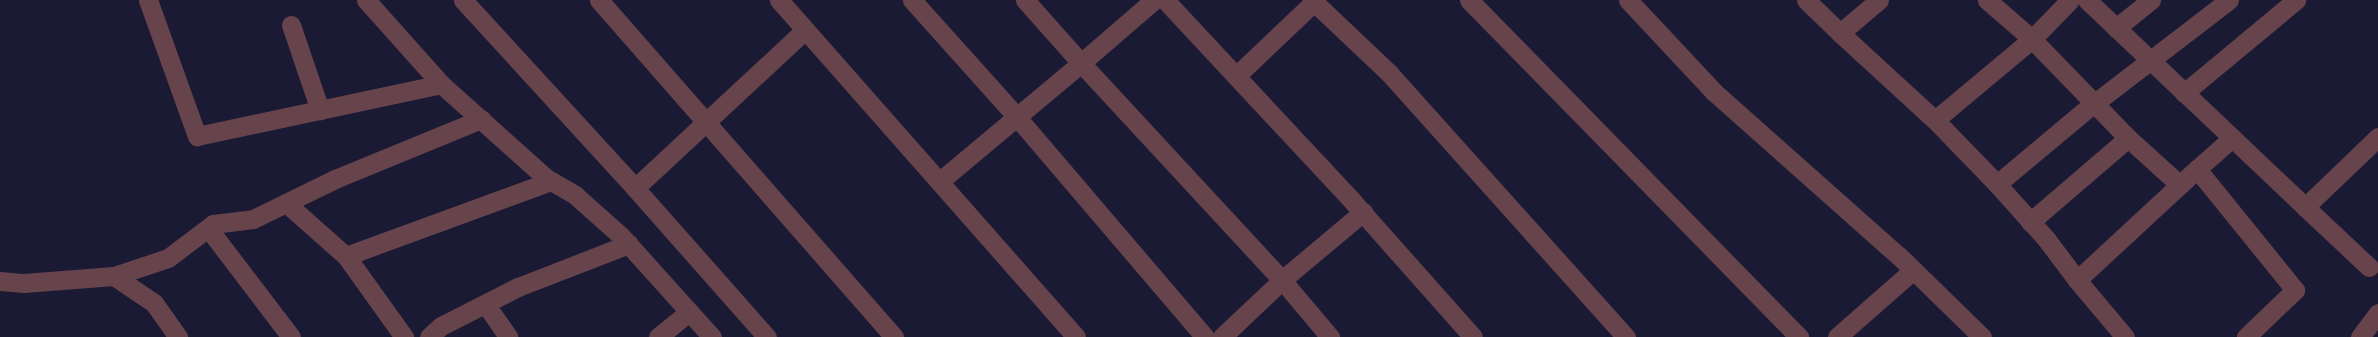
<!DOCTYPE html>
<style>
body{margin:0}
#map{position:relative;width:2378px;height:337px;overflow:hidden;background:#1b1a34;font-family:"Space Grotesk",sans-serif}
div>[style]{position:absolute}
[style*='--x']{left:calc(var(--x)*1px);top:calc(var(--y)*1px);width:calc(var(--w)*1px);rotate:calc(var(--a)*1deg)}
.minor>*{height:19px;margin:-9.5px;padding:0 9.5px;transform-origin:9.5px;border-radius:9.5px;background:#67434c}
span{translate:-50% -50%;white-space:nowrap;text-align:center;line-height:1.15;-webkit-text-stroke:3px #1b1a34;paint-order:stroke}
</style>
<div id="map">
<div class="minor">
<div style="--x:148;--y:0;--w:145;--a:70.2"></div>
<div style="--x:197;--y:136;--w:249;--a:-12"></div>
<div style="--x:366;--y:0;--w:113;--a:48.2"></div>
<div style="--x:441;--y:84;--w:141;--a:41.8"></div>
<div style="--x:546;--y:178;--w:34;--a:30"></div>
<div style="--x:575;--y:195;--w:62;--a:41.7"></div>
<div style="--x:621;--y:236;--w:136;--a:48"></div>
<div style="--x:463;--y:0;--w:255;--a:47.5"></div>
<div style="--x:635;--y:188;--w:232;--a:-42.9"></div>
<div style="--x:599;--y:0;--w:448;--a:48.8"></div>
<div style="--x:779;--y:0;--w:449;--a:48.6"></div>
<div style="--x:912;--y:0;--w:156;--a:48.1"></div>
<div style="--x:1016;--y:116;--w:291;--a:49.5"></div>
<div style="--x:1025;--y:0;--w:84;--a:48.4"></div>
<div style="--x:1081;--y:63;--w:96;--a:-40.8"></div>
<div style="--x:1165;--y:0;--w:277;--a:47"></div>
<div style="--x:1354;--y:203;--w:179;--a:48.4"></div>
<div style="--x:1312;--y:0;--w:106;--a:43.5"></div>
<div style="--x:1389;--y:73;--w:355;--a:48.1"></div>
<div style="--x:1469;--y:0;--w:472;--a:45.6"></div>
<div style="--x:1628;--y:0;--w:126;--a:46.9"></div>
<div style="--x:1714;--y:92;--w:247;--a:41.6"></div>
<div style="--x:1899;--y:256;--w:116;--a:44.3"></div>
<div style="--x:1806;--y:0;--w:47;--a:44.1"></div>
<div style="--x:1840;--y:33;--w:51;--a:-40.2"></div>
<div style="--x:1987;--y:0;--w:60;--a:40.9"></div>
<div style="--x:2032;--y:39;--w:54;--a:-45.7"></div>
<div style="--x:2087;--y:0;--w:301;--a:43.5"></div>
<div style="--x:291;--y:25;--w:90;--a:71.2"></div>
<div style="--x:2116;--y:28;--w:45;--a:-38.7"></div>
<div style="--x:1840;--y:33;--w:129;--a:42.5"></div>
<div style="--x:1935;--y:120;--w:89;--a:45.9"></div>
<div style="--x:1997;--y:184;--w:75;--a:48.2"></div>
<div style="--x:2047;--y:240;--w:50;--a:53.1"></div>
<div style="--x:1236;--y:76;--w:108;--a:-43.5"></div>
<div style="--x:2184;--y:93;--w:146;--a:-39.7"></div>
<div style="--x:1935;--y:120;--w:126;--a:-39.9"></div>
<div style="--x:2032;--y:39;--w:138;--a:45.9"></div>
<div style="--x:2128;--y:138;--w:129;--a:139.4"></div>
<div style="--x:2128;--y:138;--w:70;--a:42.1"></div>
<div style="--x:2197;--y:169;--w:47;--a:-41.5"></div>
<div style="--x:940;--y:181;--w:184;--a:-39.9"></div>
<div style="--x:1081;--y:63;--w:296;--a:47.2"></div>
<div style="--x:1282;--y:280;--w:106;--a:-40"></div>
<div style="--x:1997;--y:184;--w:112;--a:-39.9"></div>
<div style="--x:2083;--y:112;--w:184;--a:-37.5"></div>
<div style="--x:635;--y:188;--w:199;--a:48.5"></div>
<div style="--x:286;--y:203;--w:80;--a:41.5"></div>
<div style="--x:346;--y:256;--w:100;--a:54.4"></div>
<div style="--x:208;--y:228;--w:137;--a:52.7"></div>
<div style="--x:346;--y:256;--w:218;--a:-20.1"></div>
<div style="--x:2369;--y:267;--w:88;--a:-136.8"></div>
<div style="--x:2305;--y:207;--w:101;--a:-43.8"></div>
<div style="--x:114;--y:276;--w:48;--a:34"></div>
<div style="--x:154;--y:303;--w:42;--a:54.8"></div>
<div style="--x:0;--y:281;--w:24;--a:5"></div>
<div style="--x:24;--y:283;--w:90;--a:-4.4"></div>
<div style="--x:114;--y:276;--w:57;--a:-18.4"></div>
<div style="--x:168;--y:258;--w:56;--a:-37.1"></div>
<div style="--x:213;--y:224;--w:40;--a:-7.1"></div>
<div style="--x:253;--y:219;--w:91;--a:-26"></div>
<div style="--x:335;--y:179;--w:158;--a:-22.3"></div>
<div style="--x:486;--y:305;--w:39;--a:55"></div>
<div style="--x:429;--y:337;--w:16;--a:-43"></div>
<div style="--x:441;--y:326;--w:86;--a:-26.9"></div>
<div style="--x:518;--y:287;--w:119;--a:-21.2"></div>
<div style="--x:658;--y:337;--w:40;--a:-39"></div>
<div style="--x:1222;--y:337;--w:83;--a:-43.5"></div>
<div style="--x:1282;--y:280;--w:75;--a:49.9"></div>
<div style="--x:1837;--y:337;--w:100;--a:-41.3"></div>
<div style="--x:2125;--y:337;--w:75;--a:-130.1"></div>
<div style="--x:2077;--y:280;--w:163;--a:-42.8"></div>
<div style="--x:2197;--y:169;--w:156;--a:51"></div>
<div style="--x:2295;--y:290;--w:68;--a:136.2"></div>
<div style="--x:2360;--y:337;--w:30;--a:-53"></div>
</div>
</div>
